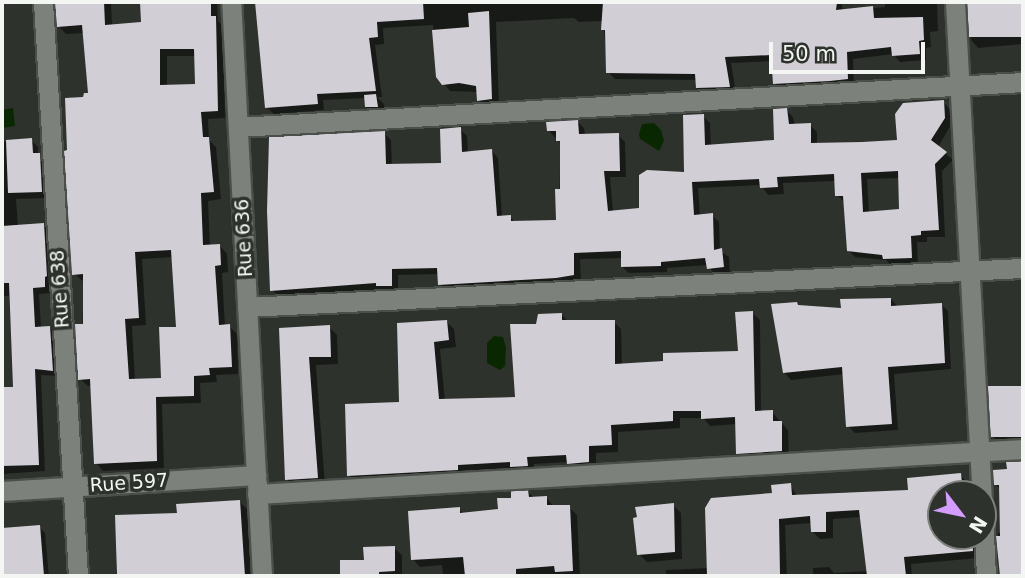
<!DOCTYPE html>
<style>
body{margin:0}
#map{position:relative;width:1025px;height:578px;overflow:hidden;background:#2e322d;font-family:"DejaVu Sans",sans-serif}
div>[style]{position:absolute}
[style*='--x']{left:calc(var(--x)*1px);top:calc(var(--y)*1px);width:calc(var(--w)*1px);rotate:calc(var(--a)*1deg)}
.water>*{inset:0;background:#092801}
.shadow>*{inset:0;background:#0007}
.building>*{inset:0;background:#d2ced6;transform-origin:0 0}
.roads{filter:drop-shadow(2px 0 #4b4f4a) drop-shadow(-2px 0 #4b4f4a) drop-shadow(0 2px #4b4f4a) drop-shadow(0 -2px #4b4f4a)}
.minor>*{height:19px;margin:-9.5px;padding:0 9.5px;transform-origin:9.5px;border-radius:9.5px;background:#7c827b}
.tertiary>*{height:19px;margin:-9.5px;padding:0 9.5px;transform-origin:9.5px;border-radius:9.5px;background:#7c827b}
span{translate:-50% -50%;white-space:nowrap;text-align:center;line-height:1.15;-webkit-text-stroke:7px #2e322d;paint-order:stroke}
.street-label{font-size:19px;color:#f3f6f2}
.frame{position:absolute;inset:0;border:4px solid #f3f6f2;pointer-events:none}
.north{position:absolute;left:927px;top:480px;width:70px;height:70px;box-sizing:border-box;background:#2e322d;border:2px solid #7d807c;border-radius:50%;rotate:122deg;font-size:19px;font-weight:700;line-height:28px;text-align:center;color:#f3f6f2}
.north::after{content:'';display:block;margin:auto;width:24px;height:32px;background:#d39cfd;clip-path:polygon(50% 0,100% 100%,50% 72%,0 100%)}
.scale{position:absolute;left:769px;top:42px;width:156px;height:32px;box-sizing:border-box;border:4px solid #f3f6f2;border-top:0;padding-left:9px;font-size:21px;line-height:24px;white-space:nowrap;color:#f3f6f2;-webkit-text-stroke:5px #2e322d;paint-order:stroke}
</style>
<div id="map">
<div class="water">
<div style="clip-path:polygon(13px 108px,15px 126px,2px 128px,2px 110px)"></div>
<div style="clip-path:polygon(654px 123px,661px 130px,664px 141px,659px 151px,640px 139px,639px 134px,642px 124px)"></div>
<div style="clip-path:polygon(494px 336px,503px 337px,506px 348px,505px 366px,500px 370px,487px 363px,487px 343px)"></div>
</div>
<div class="shadow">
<div style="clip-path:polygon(evenodd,55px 2px,111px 2px,112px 26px,143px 24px,142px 2px,217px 2px,218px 21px,223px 26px,225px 118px,208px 119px,209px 140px,216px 147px,221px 199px,208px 201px,210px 246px,220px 246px,227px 254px,228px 272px,222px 273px,225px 326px,229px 326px,237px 334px,238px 374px,216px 375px,217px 382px,200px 383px,201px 403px,162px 404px,164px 468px,103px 471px,96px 463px,92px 386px,88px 386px,80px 379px,84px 282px,74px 274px,85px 99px,89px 95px,84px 33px,66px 34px,58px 26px,55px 2px,167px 56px,196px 56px,196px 85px,167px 87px,167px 56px,55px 2px,173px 257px,177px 328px,163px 380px,135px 381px,132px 326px,146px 325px,142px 259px,173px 257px)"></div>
<div style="clip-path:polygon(256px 2px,714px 2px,715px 16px,768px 15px,767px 2px,841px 2px,843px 11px,885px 7px,885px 2px,945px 3px,937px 4px,938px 31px,930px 32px,931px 47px,926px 48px,926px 60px,900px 62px,893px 54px,853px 59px,854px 86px,782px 90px,775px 83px,774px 61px,731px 63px,736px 93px,705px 95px,697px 88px,697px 80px,615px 79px,608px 72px,603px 21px,579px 22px,574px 18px,496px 22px,499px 106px,486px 107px,479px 100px,478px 92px,450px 91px,438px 76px,433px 25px,383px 28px,384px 44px,375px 45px,382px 97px,377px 97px,384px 104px,385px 114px,374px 115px,366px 107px,366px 98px,323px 100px,324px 110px,274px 114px,266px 107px)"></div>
<div style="clip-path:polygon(1023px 3px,1023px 44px,978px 48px,971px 40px,969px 7px)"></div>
<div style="clip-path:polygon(evenodd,943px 102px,950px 109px,951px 125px,938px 147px,953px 160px,942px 171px,945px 237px,927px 237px,927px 242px,917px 242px,918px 264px,891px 265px,886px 260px,855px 257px,848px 250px,844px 202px,837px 195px,836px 181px,783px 183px,784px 194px,768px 195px,761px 185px,698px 188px,700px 216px,712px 215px,719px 222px,720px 251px,729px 257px,730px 274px,715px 275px,708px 265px,667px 268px,667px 272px,629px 273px,622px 267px,623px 258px,580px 259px,581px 282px,447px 291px,440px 284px,439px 274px,398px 275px,398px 292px,382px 290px,279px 297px,272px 290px,384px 133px,391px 140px,392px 166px,443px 165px,460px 129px,467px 136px,468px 153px,492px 151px,498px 158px,502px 217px,510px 217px,516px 223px,558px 222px,561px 144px,548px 130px,578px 122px,584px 128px,585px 135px,618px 135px,625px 142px,626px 177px,610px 177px,613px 212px,640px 209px,685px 174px,703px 116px,710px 123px,711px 146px,775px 142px,786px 110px,793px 117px,795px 126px,810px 125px,817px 132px,817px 145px,899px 141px,943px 102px,900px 178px,901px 211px,869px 213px,867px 179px,900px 178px)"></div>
<div style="clip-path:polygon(31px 140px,38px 147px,38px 154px,46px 161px,48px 198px,16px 199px,18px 226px,44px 224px,50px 231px,51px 293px,39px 294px,41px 328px,50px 328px,57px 334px,59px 376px,41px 375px,45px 471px,2px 474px,2px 389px,14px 388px,9px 296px,2px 296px,2px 142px)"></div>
<div style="clip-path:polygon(891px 299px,898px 307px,941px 304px,948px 311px,951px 369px,894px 374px,898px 430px,855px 433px,848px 426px,845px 374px,791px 380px,784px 372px,799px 307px,843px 310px)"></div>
<div style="clip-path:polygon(752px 313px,760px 320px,761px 412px,772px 412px,788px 430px,789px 458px,745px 460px,737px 453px,737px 424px,710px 426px,703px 418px,680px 418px,680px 428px,618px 432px,618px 452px,596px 453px,596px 469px,576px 470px,568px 462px,534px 464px,534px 473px,519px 474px,515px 469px,465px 471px,465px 477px,357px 483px,349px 475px,401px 403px,398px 325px,447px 322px,454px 329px,456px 347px,440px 349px,445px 401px,517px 399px,538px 325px,561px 314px,569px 322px,614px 322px,621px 329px,622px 365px,740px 352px)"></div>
<div style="clip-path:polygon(329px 327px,337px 335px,338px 364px,316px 365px,325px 486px,295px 487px,287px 479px,280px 330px)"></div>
<div style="clip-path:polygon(1023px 388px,1023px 444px,1000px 444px,993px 437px,990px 390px)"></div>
<div style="clip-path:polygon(1023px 462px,1023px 576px,1001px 576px,998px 533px,1002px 532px,1001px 490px,995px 484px,1008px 471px,1008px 464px)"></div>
<div style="clip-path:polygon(960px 475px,967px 482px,968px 494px,941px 494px,941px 536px,972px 536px,978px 543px,979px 558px,911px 564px,912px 576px,813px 576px,813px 568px,829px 567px,834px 573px,868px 571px,861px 517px,833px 519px,833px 538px,820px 539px,812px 531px,812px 523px,785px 525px,787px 576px,666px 576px,666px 570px,709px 568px,774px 494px,790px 485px,798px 497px,910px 491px)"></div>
<div style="clip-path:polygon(528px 492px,534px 498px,546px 497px,554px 507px,569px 507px,577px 515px,580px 576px,443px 576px,442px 565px,420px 567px,413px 559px,459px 509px,464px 514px,500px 511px)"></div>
<div style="clip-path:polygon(239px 501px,247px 509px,251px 576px,116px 576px,117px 517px,179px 515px)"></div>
<div style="clip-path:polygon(673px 505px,681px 513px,682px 559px,647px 562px,639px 554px)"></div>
<div style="clip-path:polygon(39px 527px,45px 533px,49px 576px,2px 576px,2px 529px)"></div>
<div style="clip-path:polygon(394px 548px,402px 555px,402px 576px,341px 576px,341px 562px,365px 561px)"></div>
</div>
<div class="building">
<div style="clip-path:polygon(evenodd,104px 2px,105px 25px,141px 22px,140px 2px,211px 2px,211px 16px,216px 16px,218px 111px,201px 112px,203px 137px,209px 137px,214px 192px,201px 193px,203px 245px,220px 244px,221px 265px,215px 266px,219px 325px,230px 324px,232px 367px,209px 368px,210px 375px,194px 376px,194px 396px,156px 397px,157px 461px,94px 464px,90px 379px,78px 380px,75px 324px,83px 324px,83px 274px,72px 275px,64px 151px,67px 150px,65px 98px,83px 97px,84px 93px,88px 93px,82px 25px,57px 27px,55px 3px,104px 2px,160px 49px,194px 49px,195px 84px,160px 85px,160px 49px,104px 2px,171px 250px,176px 327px,159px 327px,161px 378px,129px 379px,125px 319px,139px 318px,135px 252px,171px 250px)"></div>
<div style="clip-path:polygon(255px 2px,423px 2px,424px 19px,377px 22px,378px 37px,369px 38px,376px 91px,317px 94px,318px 104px,265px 108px)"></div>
<div style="clip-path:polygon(603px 2px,837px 2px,836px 10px,873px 6px,874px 18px,923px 17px,924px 40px,919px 41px,920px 54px,892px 56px,891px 47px,847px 52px,848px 79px,830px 81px,773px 84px,771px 55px,725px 57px,730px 87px,696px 88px,695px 74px,606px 73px,605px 30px,601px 30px)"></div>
<div style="left:1023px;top:2px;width:35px;height:56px;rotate:90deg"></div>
<div style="clip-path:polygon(489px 11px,492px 99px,477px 101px,476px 86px,459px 83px,442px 85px,436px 77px,432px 30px,469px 27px,468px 13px)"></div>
<div style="clip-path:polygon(376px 94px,378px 107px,365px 107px,364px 95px)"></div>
<div style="clip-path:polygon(evenodd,944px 100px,945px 118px,931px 140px,947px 152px,935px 164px,939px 230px,921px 231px,921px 235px,911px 236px,912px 258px,883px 259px,882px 255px,847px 251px,843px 196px,835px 196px,834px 174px,777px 177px,778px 187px,760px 188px,759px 179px,692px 182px,694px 215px,713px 213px,714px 250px,722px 248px,724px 267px,707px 269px,705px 258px,661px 262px,661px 266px,621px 267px,621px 251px,574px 253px,574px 275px,556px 278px,438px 285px,437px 268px,392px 269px,392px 286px,376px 286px,376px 283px,270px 291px,267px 211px,269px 137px,385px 131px,386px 164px,441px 163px,440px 129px,461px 127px,462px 152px,492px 149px,497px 216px,511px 215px,511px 221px,556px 220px,555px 189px,560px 189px,560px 141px,556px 141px,556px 131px,547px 131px,546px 122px,578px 120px,579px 134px,619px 133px,620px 171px,604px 171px,608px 211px,639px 208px,639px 175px,647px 170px,684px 172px,683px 115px,704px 114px,705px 145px,774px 140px,773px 109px,787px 108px,789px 124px,811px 123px,811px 143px,862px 142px,897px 140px,895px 114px,903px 103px,944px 100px,898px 171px,899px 209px,863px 212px,861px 173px,898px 171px)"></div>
<div style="clip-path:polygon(32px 138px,33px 153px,40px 153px,42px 192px,8px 193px,6px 140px)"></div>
<div style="clip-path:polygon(44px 223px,47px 276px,45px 277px,45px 287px,33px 288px,35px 327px,50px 326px,53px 371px,35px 369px,39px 465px,2px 466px,2px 387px,13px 387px,9px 283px,2px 283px,2px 226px)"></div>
<div style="clip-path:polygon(891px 298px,891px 306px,942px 303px,945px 363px,888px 367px,892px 424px,846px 427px,842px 367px,783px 373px,771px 304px,797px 302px,798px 305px,841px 308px,840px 299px)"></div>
<div style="clip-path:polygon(753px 311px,755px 411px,773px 410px,773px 421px,782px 421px,782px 451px,736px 454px,735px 417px,701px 419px,701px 411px,673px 411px,673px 421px,611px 425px,612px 445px,589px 446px,589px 462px,567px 464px,566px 455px,527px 457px,528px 466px,510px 467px,510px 462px,458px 465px,458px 470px,347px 476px,345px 404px,399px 402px,397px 323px,447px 320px,449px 340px,434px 342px,439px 399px,515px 397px,510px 324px,536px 324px,538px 314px,562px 313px,562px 320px,615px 320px,615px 364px,663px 361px,663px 353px,738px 351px,735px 312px)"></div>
<div style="clip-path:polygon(330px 325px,331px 357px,309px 357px,318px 478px,285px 480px,279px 328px)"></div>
<div style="left:1023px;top:386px;width:51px;height:35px;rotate:90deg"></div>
<div style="clip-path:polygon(1023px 461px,1023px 576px,1000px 576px,996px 536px,1000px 536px,999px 485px,994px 485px,993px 470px,1007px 469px,1006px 462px)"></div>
<div style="clip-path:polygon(961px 473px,963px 494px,941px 494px,941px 536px,972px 536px,973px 551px,904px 557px,906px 576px,867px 576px,859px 510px,826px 512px,826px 532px,811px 532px,810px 516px,779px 519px,780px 574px,707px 576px,705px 508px,711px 498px,772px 493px,771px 485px,791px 483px,792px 495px,908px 490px,907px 478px)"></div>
<div style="clip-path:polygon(528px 490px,529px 497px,547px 496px,547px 505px,570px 505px,573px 571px,555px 572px,554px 566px,516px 569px,516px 576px,495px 576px,494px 574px,465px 576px,463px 557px,411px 560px,408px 511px,460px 507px,460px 513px,498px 509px,497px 498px,511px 498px,511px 491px)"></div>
<div style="clip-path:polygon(240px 500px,245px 576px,117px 576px,115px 515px,177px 513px,176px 504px)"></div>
<div style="clip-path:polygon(674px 503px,675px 552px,637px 555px,633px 518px,637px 517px,635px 507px)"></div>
<div style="clip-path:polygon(40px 525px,44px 576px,2px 576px,2px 528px)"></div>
<div style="clip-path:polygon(395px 546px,395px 571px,379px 572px,379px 576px,340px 576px,340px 560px,364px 560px,363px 547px)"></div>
</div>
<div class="roads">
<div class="minor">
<div style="--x:43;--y:2;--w:575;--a:86.51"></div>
<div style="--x:955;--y:2;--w:493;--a:86.9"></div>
<div style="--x:238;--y:127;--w:786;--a:-3.28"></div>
<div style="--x:247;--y:307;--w:777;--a:-2.88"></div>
<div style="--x:257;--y:483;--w:93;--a:86.9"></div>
<div style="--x:257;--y:494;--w:767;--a:-3.36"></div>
<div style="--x:983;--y:512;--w:64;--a:87.3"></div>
</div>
<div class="tertiary">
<div style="--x:2;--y:491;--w:255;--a:-3.6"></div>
<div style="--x:256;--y:475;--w:474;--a:-93"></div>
</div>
</div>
<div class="street-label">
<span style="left:244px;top:238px;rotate:-93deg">Rue 636</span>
<span style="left:60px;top:289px;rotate:-94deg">Rue 638</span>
<span style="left:129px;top:483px;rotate:-4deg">Rue 597</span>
</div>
<div class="frame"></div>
<div class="north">N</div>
<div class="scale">50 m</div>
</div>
